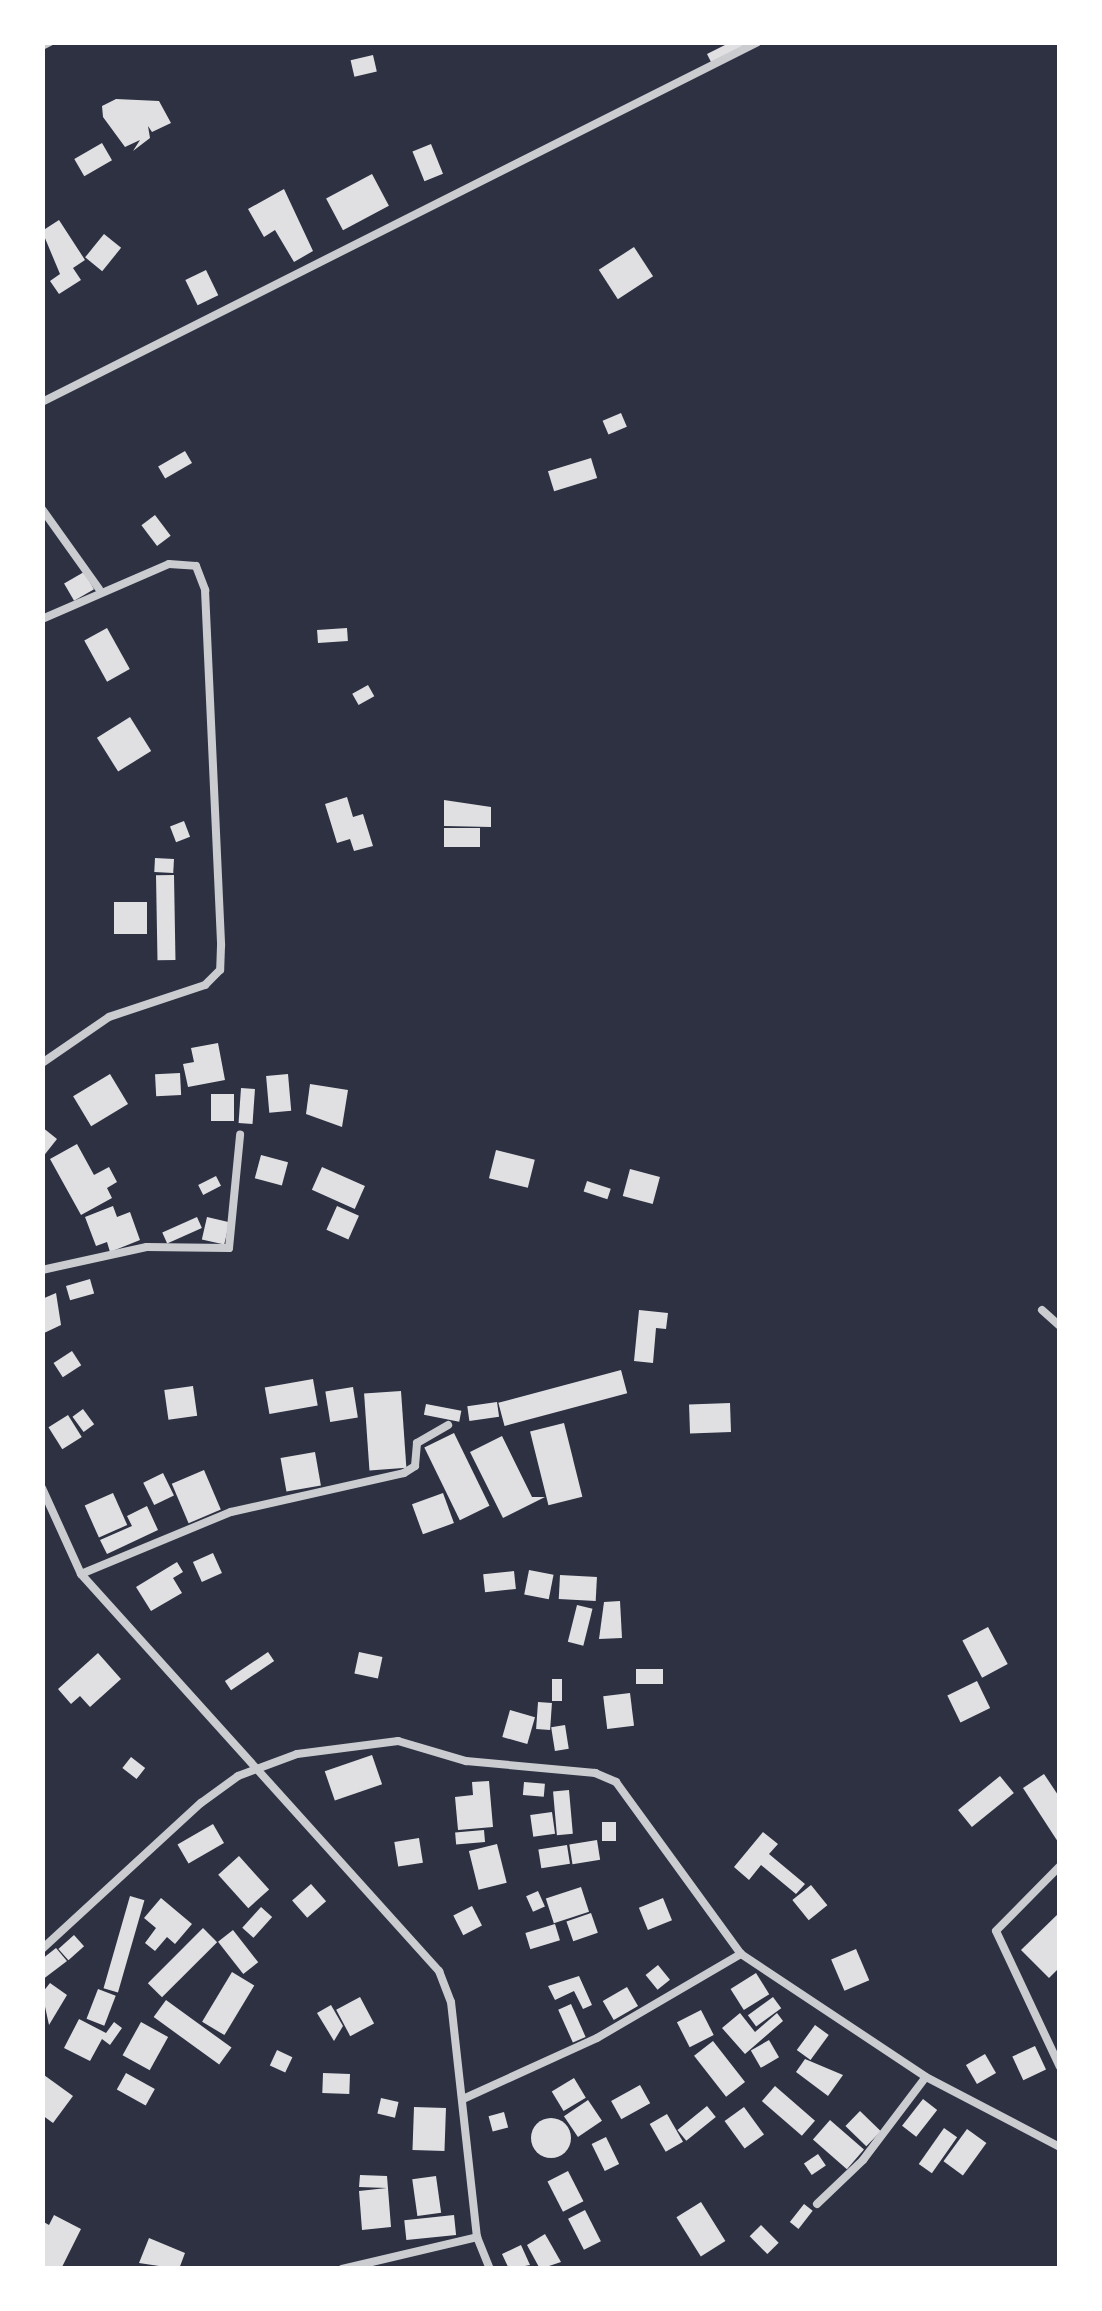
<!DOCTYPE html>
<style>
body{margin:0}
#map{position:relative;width:1102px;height:2311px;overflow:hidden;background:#2d3142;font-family:"Source Serif 4",serif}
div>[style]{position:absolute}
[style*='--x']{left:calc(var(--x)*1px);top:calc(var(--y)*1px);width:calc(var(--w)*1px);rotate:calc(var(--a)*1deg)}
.building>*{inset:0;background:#e0e0e3;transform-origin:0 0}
.round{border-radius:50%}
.minor>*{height:8px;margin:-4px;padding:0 4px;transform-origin:4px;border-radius:4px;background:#caccd0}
span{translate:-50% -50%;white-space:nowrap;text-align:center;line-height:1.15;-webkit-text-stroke:12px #fff;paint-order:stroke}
.frame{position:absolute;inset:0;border:45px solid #fff;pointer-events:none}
</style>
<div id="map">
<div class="building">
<div style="clip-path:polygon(731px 42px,746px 46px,711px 62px,707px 54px)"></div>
<div style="left:373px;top:55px;width:17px;height:23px;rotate:77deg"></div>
<div style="clip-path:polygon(116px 99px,159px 101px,171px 123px,152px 132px,148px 126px,150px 138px,133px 151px,140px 140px,125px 147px,103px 117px,102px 106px)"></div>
<div style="left:102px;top:143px;width:20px;height:32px;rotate:60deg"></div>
<div style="left:431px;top:144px;width:32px;height:20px;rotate:68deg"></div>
<div style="left:372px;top:174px;width:36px;height:52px;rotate:62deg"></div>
<div style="clip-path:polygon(284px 189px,313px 251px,294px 262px,275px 230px,264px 237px,248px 209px)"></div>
<div style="clip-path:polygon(59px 220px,85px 260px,73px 268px,81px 280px,59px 294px,50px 281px,60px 274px,42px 231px)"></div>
<div style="left:104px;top:234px;width:22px;height:30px;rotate:39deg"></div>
<div style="left:634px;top:247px;width:35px;height:42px;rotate:57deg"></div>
<div style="left:206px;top:270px;width:28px;height:23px;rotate:64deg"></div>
<div style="left:621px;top:413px;width:15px;height:20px;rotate:67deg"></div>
<div style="left:185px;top:451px;width:14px;height:31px;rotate:60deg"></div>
<div style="left:591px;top:458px;width:21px;height:45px;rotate:73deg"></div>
<div style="left:155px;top:515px;width:26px;height:17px;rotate:53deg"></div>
<div style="left:84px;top:572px;width:20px;height:23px;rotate:60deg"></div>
<div style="left:107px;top:628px;width:47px;height:26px;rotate:61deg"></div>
<div style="left:347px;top:628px;width:13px;height:30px;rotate:86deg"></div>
<div style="left:368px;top:685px;width:13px;height:18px;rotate:61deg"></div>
<div style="left:130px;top:717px;width:40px;height:39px;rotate:58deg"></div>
<div style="clip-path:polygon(347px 797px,353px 817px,363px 814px,373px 846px,354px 851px,350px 839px,337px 843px,325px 804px)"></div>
<div style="clip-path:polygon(444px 800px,491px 807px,491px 827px,444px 826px)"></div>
<div style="left:184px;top:821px;width:17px;height:15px;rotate:69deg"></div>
<div style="left:444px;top:828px;width:36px;height:19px"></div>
<div style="left:155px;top:858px;width:19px;height:14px;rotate:3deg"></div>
<div style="left:174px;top:875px;width:85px;height:18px;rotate:89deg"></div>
<div style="left:114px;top:902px;width:33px;height:32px"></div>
<div style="clip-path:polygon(218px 1043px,225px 1080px,188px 1087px,183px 1064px,194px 1062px,191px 1048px)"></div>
<div style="left:180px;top:1073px;width:22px;height:25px;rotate:87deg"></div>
<div style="left:110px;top:1074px;width:35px;height:43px;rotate:59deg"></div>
<div style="left:288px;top:1074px;width:37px;height:22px;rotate:85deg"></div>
<div style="clip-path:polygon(310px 1084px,348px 1090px,342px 1127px,306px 1114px)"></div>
<div style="left:241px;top:1088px;width:14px;height:35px;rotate:4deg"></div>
<div style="left:211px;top:1094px;width:23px;height:27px"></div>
<div style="clip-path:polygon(42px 1127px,57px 1139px,42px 1158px)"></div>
<div style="clip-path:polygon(77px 1144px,94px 1175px,109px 1167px,117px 1182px,107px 1188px,112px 1198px,81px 1215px,50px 1159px)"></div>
<div style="left:496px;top:1150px;width:40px;height:29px;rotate:14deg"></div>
<div style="left:261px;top:1155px;width:28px;height:24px;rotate:15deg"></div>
<div style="left:322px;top:1167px;width:47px;height:25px;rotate:24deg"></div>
<div style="left:630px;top:1169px;width:31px;height:28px;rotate:15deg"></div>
<div style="left:216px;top:1176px;width:11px;height:20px;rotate:63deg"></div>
<div style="left:587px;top:1181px;width:25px;height:11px;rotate:18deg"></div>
<div style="clip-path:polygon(113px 1206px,117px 1217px,130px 1212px,140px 1240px,110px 1252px,107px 1242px,96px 1246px,85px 1217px)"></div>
<div style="left:337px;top:1206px;width:24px;height:26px;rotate:24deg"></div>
<div style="left:197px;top:1217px;width:12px;height:38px;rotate:66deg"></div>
<div style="left:207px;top:1217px;width:23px;height:23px;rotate:13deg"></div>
<div style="left:90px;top:1279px;width:15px;height:25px;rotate:74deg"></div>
<div style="clip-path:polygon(56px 1293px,61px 1325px,42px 1334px,42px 1299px)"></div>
<div style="clip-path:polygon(639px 1310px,668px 1313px,666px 1329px,656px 1328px,653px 1363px,634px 1361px)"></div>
<div style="left:72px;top:1351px;width:17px;height:22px;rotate:57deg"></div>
<div style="left:621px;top:1370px;width:24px;height:127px;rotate:75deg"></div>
<div style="left:313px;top:1379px;width:27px;height:49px;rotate:80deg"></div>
<div style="left:193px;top:1386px;width:30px;height:29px;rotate:82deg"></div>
<div style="left:353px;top:1387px;width:31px;height:28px;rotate:81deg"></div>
<div style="left:401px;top:1391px;width:77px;height:37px;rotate:86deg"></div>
<div style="left:497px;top:1402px;width:15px;height:30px;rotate:82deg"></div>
<div style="left:730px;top:1403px;width:29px;height:41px;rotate:88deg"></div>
<div style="left:426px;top:1404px;width:36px;height:11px;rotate:11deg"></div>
<div style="left:83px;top:1409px;width:19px;height:13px;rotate:54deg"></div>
<div style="left:68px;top:1415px;width:26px;height:23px;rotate:58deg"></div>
<div style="left:564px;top:1423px;width:76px;height:35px;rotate:76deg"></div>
<div style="left:454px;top:1433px;width:81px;height:33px;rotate:64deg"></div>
<div style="clip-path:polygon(502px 1436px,532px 1497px,545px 1497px,503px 1518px,470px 1452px)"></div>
<div style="left:315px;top:1452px;width:34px;height:35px;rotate:80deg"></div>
<div style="left:204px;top:1470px;width:43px;height:35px;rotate:67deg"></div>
<div style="left:163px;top:1473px;width:25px;height:22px;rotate:64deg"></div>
<div style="left:113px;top:1493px;width:35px;height:31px;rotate:66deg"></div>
<div style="left:443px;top:1493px;width:32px;height:33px;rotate:70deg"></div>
<div style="clip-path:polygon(147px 1506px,158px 1530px,107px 1554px,100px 1540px,132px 1526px,127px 1516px)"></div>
<div style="left:213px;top:1553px;width:22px;height:22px;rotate:66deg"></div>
<div style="clip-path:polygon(177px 1562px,183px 1572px,173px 1578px,182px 1593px,151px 1611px,136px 1587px)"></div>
<div style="left:529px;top:1570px;width:25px;height:25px;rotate:11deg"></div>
<div style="left:514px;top:1571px;width:18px;height:31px;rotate:84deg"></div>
<div style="left:560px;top:1575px;width:37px;height:24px;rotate:3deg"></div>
<div style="clip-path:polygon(620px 1601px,622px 1638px,599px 1639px,604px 1602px)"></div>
<div style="left:577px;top:1605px;width:16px;height:38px;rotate:14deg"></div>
<div style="left:988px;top:1627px;width:42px;height:29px;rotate:62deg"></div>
<div style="left:268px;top:1652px;width:11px;height:52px;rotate:56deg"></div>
<div style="left:359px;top:1652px;width:24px;height:22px;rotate:12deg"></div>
<div style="clip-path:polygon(98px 1653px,121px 1679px,90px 1707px,80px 1696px,71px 1704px,58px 1689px)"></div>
<div style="left:636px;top:1669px;width:27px;height:15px"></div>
<div style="left:552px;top:1679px;width:10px;height:22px"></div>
<div style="left:977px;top:1681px;width:30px;height:33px;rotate:64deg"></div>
<div style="left:630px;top:1693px;width:33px;height:27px;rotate:83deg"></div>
<div style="left:538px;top:1702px;width:14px;height:27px;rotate:4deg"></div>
<div style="left:510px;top:1710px;width:26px;height:28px;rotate:16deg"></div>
<div style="left:565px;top:1725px;width:24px;height:14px;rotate:81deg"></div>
<div style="left:372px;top:1755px;width:31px;height:50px;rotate:71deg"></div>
<div style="left:131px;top:1757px;width:18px;height:14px;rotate:38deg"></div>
<div style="clip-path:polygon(1044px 1774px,1060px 1798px,1060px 1845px,1023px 1788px)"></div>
<div style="left:1000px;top:1776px;width:22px;height:54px;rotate:51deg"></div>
<div style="clip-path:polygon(489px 1781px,493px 1827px,458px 1830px,455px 1797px,473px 1795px,472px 1782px)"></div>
<div style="left:524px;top:1782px;width:21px;height:13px;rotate:5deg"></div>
<div style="left:569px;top:1790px;width:44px;height:16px;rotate:85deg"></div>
<div style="left:552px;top:1812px;width:22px;height:22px;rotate:82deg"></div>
<div style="left:602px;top:1822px;width:14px;height:19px"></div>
<div style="left:213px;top:1824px;width:22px;height:41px;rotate:60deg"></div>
<div style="left:484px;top:1830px;width:12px;height:29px;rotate:85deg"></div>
<div style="clip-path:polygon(763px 1832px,778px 1844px,769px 1854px,805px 1884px,796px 1894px,761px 1865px,749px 1880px,734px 1867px)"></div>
<div style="left:419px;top:1838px;width:25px;height:25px;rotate:81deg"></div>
<div style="left:597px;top:1840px;width:20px;height:28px;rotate:81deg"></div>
<div style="left:497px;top:1844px;width:40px;height:29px;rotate:76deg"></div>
<div style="left:567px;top:1845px;width:19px;height:29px;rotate:81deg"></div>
<div style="left:239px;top:1856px;width:45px;height:28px;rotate:48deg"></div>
<div style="left:311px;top:1884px;width:23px;height:25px;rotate:49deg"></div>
<div style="left:811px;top:1885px;width:26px;height:24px;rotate:51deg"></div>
<div style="left:581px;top:1887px;width:26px;height:37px;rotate:72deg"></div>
<div style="left:538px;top:1891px;width:17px;height:13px;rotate:66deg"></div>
<div style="left:130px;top:1896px;width:15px;height:96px;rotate:16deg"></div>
<div style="clip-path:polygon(161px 1898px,192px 1924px,175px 1944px,167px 1937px,155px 1951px,145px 1943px,156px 1928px,144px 1918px)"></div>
<div style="left:663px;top:1898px;width:24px;height:26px;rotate:68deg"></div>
<div style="left:472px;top:1906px;width:22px;height:21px;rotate:63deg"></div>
<div style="left:261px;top:1907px;width:15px;height:28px;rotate:42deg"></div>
<div style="clip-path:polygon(1060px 1912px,1060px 1967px,1049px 1978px,1021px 1950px)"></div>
<div style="left:591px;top:1913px;width:21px;height:26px;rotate:71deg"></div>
<div style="left:555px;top:1924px;width:17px;height:31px;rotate:73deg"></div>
<div style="left:203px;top:1928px;width:20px;height:78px;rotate:45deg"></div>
<div style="left:233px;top:1930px;width:41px;height:19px;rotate:52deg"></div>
<div style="left:74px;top:1935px;width:15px;height:21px;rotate:48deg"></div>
<div style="clip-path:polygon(56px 1948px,67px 1961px,42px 1980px,42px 1959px)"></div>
<div style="left:856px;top:1949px;width:34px;height:27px;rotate:67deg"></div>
<div style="left:658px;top:1965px;width:19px;height:16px;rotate:51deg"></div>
<div style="left:232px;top:1972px;width:26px;height:58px;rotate:31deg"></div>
<div style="left:756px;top:1973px;width:25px;height:30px;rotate:58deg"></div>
<div style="clip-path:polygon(579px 1976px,592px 2005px,583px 2009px,574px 1991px,555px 2000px,548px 1986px)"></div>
<div style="clip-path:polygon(50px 1983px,67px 1995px,49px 2025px,42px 1993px)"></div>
<div style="left:627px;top:1987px;width:22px;height:28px;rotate:60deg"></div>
<div style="left:98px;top:1989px;width:19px;height:32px;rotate:21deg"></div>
<div style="left:360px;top:1997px;width:30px;height:27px;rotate:62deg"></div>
<div style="left:773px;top:1997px;width:14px;height:31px;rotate:54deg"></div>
<div style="left:166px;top:2000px;width:81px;height:21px;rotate:36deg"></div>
<div style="left:571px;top:2004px;width:36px;height:14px;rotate:66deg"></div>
<div style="clip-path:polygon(331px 2005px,343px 2026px,334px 2041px,317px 2013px)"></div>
<div style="left:701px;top:2010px;width:28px;height:27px;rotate:63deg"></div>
<div style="clip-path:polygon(740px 2013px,755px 2032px,777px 2013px,783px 2021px,745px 2054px,722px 2028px)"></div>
<div style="clip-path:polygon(79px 2019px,106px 2033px,114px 2022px,122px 2028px,110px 2045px,102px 2039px,90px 2061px,64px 2048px)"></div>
<div style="left:141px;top:2022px;width:31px;height:38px;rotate:29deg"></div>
<div style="left:815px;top:2025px;width:17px;height:31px;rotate:36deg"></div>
<div style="left:769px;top:2040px;width:20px;height:21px;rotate:60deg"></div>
<div style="left:713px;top:2041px;width:52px;height:24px;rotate:52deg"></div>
<div style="left:1035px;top:2046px;width:26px;height:25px;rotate:65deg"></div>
<div style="left:277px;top:2050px;width:17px;height:17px;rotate:25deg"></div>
<div style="left:985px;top:2054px;width:22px;height:22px;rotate:60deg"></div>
<div style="clip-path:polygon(805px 2059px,843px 2075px,828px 2096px,796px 2072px)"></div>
<div style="left:126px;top:2073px;width:33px;height:19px;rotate:29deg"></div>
<div style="left:323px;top:2073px;width:27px;height:20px;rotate:2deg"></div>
<div style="clip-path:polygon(44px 2075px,73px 2096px,53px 2123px,42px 2115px)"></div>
<div style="left:574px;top:2078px;width:23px;height:26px;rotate:59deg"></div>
<div style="left:640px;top:2085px;width:21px;height:33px;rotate:61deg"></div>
<div style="left:775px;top:2086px;width:53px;height:20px;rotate:41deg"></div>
<div style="left:381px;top:2098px;width:18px;height:16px;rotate:13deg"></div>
<div style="left:923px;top:2099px;width:18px;height:34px;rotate:38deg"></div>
<div style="left:588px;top:2100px;width:25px;height:29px;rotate:56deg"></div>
<div style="left:707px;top:2106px;width:14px;height:38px;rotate:51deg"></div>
<div style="left:414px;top:2107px;width:32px;height:43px;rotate:2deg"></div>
<div style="left:744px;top:2107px;width:34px;height:24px;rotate:54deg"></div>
<div style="left:860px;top:2111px;width:29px;height:21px;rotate:44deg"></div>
<div style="left:504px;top:2112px;width:16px;height:16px;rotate:75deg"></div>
<div style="left:667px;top:2114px;width:32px;height:20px;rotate:60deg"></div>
<div class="round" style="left:531px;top:2118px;width:40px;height:40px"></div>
<div style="left:830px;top:2120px;width:45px;height:26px;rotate:41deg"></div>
<div style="left:944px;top:2128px;width:16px;height:44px;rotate:35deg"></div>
<div style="left:967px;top:2129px;width:24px;height:40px;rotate:36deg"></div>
<div style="left:606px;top:2137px;width:30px;height:16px;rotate:64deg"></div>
<div style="left:818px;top:2154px;width:14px;height:17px;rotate:56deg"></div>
<div style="left:568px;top:2171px;width:34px;height:23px;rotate:63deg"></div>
<div style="clip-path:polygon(360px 2175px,387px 2176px,391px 2227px,362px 2230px,359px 2191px,387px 2188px,359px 2187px)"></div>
<div style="left:436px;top:2176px;width:37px;height:24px;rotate:82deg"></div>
<div style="left:701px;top:2202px;width:46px;height:29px;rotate:58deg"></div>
<div style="left:804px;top:2204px;width:11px;height:23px;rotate:38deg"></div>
<div style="left:585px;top:2210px;width:35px;height:19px;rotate:63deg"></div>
<div style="clip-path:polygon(54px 2215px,81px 2229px,61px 2269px,42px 2269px,42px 2221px,49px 2225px)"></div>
<div style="left:454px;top:2215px;width:20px;height:50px;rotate:84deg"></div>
<div style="left:761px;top:2225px;width:25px;height:16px;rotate:45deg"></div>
<div style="clip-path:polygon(545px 2234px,561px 2262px,540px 2269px,527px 2245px)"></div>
<div style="clip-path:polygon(149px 2238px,185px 2253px,179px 2269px,139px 2263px)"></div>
<div style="clip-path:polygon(521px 2245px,530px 2265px,509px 2269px,502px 2254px)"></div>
</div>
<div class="minor">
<div style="--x:42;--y:46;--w:9;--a:-27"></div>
<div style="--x:42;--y:402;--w:801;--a:-26.69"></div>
<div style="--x:42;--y:509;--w:98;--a:54.5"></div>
<div style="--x:42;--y:619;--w:138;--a:-23.4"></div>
<div style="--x:169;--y:564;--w:27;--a:4"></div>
<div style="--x:196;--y:566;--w:26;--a:69"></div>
<div style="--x:205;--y:590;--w:356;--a:87.4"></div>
<div style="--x:221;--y:946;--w:24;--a:92"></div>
<div style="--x:220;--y:970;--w:21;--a:135"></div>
<div style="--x:205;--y:985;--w:101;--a:161.6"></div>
<div style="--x:109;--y:1017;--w:81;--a:145.5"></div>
<div style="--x:42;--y:1270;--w:107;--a:-12.4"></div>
<div style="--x:147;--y:1247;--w:82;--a:0.7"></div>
<div style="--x:229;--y:1248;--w:114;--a:-84.4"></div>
<div style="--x:1042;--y:1310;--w:24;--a:42"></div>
<div style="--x:42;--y:1488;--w:94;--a:65.6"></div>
<div style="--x:81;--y:1574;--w:535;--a:47.96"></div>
<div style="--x:439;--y:1971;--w:33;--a:69"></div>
<div style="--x:451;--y:2002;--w:236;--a:83.7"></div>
<div style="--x:477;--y:2237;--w:35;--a:68"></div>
<div style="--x:81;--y:1574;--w:162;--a:-22.5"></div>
<div style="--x:231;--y:1512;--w:177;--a:-12.7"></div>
<div style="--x:404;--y:1473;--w:13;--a:-32"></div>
<div style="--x:415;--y:1466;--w:23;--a:-85"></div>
<div style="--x:417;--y:1443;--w:36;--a:-30"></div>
<div style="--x:1060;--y:1866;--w:91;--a:134.6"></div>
<div style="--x:996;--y:1931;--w:150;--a:64.8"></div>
<div style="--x:42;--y:1949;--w:216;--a:-42.6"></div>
<div style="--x:201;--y:1803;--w:46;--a:-36.1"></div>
<div style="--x:238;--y:1776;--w:63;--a:-20.4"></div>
<div style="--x:297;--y:1754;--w:102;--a:-7.3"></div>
<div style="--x:398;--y:1741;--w:71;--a:16.4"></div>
<div style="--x:466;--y:1761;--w:130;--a:5.3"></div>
<div style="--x:595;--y:1773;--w:23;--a:23"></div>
<div style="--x:616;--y:1782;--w:213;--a:54"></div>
<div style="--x:741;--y:1954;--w:222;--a:33.6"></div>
<div style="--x:926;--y:2077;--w:151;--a:27.6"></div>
<div style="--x:463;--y:2099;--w:147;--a:-24.5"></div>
<div style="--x:597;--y:2038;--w:167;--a:-30.3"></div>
<div style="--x:817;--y:2204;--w:64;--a:-43.7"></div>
<div style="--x:863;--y:2160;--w:103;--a:-52.9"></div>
<div style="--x:342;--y:2269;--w:139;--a:-13.3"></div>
</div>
<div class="frame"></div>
</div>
